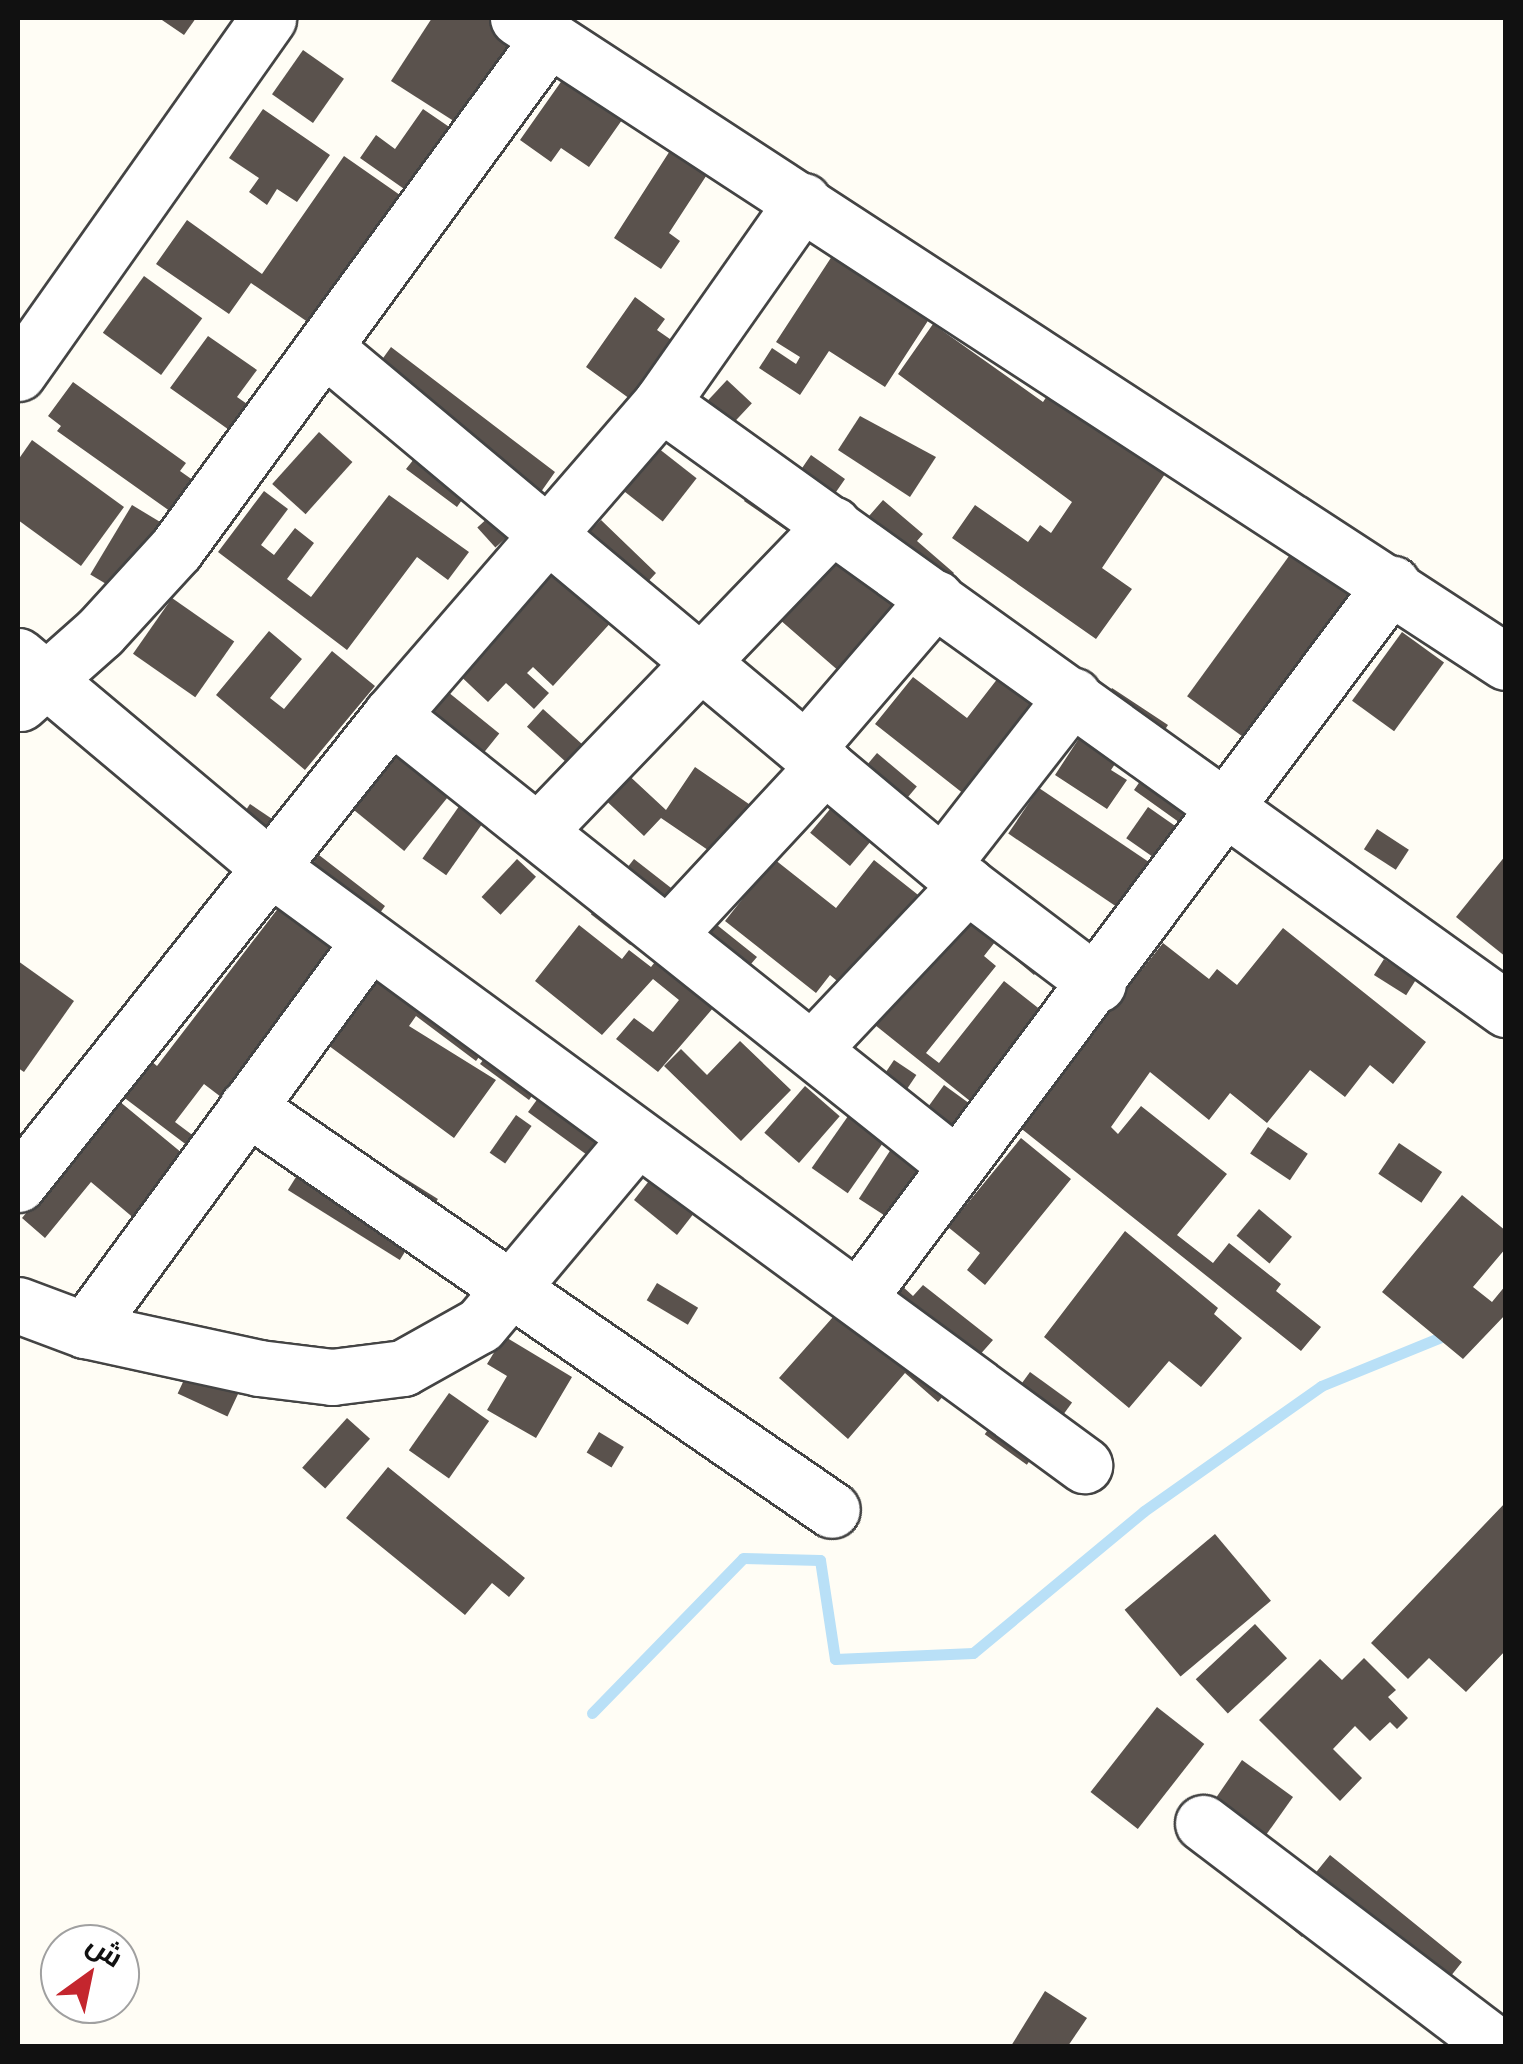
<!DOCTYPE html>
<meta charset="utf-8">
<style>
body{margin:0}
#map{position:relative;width:1523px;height:2064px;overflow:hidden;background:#fffdf5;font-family:"PT Serif",Cairo,serif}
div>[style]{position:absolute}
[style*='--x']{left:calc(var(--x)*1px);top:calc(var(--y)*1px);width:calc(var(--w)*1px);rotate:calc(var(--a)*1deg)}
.stream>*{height:11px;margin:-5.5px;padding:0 5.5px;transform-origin:5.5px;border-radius:5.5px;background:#b9e0f7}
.building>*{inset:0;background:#5a524d;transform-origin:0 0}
.roads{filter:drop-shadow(2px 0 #444) drop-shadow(-2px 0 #444) drop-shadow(0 2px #444) drop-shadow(0 -2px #444)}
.minor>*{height:55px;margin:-27.5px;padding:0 27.5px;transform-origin:27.5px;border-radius:27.5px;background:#fff}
span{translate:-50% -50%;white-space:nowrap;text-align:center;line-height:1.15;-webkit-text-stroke:10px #fff;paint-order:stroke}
.frame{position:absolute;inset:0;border:20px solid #111;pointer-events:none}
.north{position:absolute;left:40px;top:1924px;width:100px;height:100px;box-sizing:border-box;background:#fff;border:2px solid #a0a0a0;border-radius:50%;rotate:33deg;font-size:28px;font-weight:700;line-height:40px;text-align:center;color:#111}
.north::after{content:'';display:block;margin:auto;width:35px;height:45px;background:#c4262e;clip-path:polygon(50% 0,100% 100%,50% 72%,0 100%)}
</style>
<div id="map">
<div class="stream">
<div style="--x:592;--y:1713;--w:216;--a:-45.7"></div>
<div style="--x:743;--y:1558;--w:77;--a:1.5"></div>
<div style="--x:820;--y:1560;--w:100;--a:81.4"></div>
<div style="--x:835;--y:1659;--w:138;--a:-2.5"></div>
<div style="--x:973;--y:1653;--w:222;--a:-39.7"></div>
<div style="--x:1144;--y:1511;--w:217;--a:-35.2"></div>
<div style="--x:1321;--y:1386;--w:140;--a:-22.2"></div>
</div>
<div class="building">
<div style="clip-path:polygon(159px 18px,196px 18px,184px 35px)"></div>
<div style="clip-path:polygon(432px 18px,500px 18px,532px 38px,460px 125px,391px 81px)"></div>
<div style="left:303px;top:50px;width:50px;height:54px;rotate:35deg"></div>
<div style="clip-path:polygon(570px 69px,629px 110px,589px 167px,561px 148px,551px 162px,520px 140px)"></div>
<div style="clip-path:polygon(263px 109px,330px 155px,297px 202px,277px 189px,267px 205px,249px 192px,259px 178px,229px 158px)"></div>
<div style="clip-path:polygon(423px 109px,461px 135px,417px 198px,360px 158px,376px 135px,395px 149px)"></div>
<div style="clip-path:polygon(673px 146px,710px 170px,669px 233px,680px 241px,661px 269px,614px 238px)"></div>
<div style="clip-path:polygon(344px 156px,420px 209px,331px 338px,251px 283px,229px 314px,156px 264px,187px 220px,262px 274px)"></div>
<div style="clip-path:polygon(836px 250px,933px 313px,885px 387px,829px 351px,800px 395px,759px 368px,772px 348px,796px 364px,800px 357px,776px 342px)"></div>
<div style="left:144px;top:276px;width:72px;height:70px;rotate:36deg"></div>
<div style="clip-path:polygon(635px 297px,665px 319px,657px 330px,690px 353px,648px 412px,586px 367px)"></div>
<div style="clip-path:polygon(933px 324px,1043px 402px,1051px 390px,1167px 471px,1102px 568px,1132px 589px,1096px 639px,952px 538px,975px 505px,1028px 542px,1040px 525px,1051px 533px,1072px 502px,898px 374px)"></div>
<div style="clip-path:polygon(208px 336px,257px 370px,237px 397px,250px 406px,232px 432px,170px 388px)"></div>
<div style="clip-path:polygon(391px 347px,555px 472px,531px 506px,483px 470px,457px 507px,406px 469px,418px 454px,363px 386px)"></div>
<div style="left:727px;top:380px;width:34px;height:63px;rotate:43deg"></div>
<div style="clip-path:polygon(73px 382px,186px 463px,180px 471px,197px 483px,174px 514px,57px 431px,61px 426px,48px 416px)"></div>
<div style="clip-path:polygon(860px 416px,936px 457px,910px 497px,838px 450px)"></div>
<div style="left:319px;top:432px;width:45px;height:70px;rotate:42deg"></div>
<div style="clip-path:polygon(32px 440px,124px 507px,81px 566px,18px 520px,18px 460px)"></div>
<div style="left:658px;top:448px;width:49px;height:55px;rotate:38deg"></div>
<div style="clip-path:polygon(811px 455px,845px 479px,802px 541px,744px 501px,774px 458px,798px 474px)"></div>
<div style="clip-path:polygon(264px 491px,288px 509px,261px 545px,274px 555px,295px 528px,314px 543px,287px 579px,311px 597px,389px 495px,469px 552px,448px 580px,417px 557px,347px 650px,218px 552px)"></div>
<div style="left:510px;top:498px;width:27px;height:44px;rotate:48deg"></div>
<div style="clip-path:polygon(883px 500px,923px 534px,917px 541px,954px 573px,856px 686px,779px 619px)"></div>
<div style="left:132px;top:505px;width:44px;height:81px;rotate:31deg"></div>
<div style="clip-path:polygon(601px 520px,656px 573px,553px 686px,533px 667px,527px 673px,549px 693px,534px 709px,506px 683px,488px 702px,453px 669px)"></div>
<div style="left:1297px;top:545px;width:86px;height:187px;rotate:36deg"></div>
<div style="left:172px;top:598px;width:76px;height:68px;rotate:35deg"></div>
<div style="clip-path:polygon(269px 631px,302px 659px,270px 698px,284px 709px,332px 651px,375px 686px,305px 770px,216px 695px)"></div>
<div style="left:1402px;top:632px;width:52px;height:85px;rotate:36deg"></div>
<div style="clip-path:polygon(1029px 638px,1076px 674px,983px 809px,875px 724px,913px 677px,967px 718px)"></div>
<div style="clip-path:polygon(1112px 688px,1168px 725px,1148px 755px,1129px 743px,1111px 770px,1127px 780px,1107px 809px,1055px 775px)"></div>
<div style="left:448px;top:692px;width:66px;height:151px;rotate:39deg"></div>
<div style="left:543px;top:709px;width:64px;height:24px;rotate:42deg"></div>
<div style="clip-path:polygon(1197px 751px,1229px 773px,1190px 830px,1134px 790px,1143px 777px,1167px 793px)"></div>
<div style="left:877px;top:753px;width:52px;height:104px;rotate:40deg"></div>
<div style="clip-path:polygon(695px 767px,762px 813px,727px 863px,661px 818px,644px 836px,600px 795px,623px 770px,666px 810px)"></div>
<div style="left:1039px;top:788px;width:141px;height:55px;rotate:34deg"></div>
<div style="left:462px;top:802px;width:29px;height:69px;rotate:35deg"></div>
<div style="left:250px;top:804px;width:34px;height:44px;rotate:34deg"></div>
<div style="left:1148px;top:807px;width:52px;height:38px;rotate:35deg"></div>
<div style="left:1377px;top:829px;width:38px;height:24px;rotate:33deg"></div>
<div style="clip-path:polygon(319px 855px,385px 906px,238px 1110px,204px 1084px,175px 1122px,195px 1137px,188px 1146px,122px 1096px,150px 1060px,157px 1066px)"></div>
<div style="clip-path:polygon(1506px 855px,1506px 957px,1456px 917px)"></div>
<div style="left:517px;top:859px;width:26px;height:52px;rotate:43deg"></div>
<div style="left:634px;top:859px;width:50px;height:70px;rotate:38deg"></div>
<div style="clip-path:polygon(774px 859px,836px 908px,874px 860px,922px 898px,849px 991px,830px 975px,816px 993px,725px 921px)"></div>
<div style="clip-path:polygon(996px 873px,1069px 931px,1034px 975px,1015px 959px,1027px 944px,1006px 928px,984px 956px,996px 966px,926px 1053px,939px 1063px,1004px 981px,1056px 1022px,985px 1113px,875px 1025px)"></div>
<div style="clip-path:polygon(697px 909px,757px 957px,658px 1072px,616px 1039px,634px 1018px,653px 1032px,679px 1000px,653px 979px,602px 1035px,535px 981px,579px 925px,622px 959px,629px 950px,651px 967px)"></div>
<div style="clip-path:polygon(1283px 928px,1426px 1042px,1393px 1084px,1370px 1065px,1345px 1097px,1310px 1070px,1267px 1123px,1230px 1093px,1209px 1120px,1150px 1072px,1111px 1127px,1118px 1134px,1141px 1106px,1227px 1174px,1177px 1235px,1213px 1263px,1229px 1243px,1281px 1284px,1276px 1291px,1321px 1327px,1301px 1351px,1018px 1126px,1163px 943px,1209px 979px,1217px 969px,1237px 985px)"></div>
<div style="clip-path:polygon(399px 936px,508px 1017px,476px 1061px,416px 1016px,409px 1026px,496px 1080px,454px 1138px,321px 1040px)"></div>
<div style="left:1384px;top:959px;width:38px;height:19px;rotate:32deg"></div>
<div style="clip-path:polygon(18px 961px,74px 1001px,24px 1072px,18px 1068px)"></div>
<div style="clip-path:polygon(508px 1028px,561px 1056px,529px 1100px,480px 1064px)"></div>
<div style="clip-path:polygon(740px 1041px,791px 1090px,741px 1141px,664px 1066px,681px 1049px,707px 1075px)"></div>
<div style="left:568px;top:1057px;width:82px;height:68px;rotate:36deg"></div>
<div style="left:894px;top:1060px;width:27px;height:51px;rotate:34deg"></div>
<div style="left:944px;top:1085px;width:54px;height:62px;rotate:36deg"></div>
<div style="left:805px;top:1086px;width:46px;height:62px;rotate:41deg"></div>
<div style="clip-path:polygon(119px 1101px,188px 1158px,136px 1220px,91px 1182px,45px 1238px,22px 1218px)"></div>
<div style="left:853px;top:1109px;width:44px;height:72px;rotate:35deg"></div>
<div style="left:516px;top:1115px;width:19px;height:46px;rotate:35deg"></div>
<div style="left:1268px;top:1127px;width:48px;height:32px;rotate:34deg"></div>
<div style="left:326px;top:1129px;width:132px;height:72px;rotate:32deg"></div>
<div style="clip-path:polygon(1021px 1138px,1071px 1179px,985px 1285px,967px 1270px,980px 1253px,948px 1227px)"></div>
<div style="left:897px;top:1140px;width:55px;height:70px;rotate:33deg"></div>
<div style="left:1399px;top:1143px;width:52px;height:37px;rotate:34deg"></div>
<div style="clip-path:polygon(678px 1144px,705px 1199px,677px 1235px,634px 1200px)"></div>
<div style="clip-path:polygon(1462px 1195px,1506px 1231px,1506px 1248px,1473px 1287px,1492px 1302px,1506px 1285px,1506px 1314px,1463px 1359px,1382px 1292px)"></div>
<div style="left:1259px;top:1209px;width:43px;height:35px;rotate:40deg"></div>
<div style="clip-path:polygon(1125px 1231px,1218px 1308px,1214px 1314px,1242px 1338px,1201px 1387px,1169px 1361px,1129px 1408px,1044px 1337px)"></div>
<div style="clip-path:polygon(879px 1265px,913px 1296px,923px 1285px,993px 1340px,938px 1402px,905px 1373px,848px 1439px,779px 1378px)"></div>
<div style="left:657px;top:1283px;width:48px;height:20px;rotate:31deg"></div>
<div style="clip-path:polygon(504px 1336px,572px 1377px,536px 1438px,487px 1410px,507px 1376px,487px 1364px)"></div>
<div style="left:203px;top:1339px;width:55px;height:60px;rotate:25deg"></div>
<div style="left:1030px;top:1372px;width:52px;height:77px;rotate:36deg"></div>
<div style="left:449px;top:1393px;width:49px;height:70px;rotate:35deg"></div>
<div style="left:347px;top:1418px;width:31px;height:67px;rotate:42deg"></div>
<div style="left:599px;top:1432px;width:29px;height:24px;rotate:31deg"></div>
<div style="clip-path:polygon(388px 1467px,525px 1578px,509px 1597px,492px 1583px,465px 1615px,346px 1518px)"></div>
<div style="clip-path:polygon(1506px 1502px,1506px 1650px,1466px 1692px,1429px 1658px,1408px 1679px,1371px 1643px)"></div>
<div style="left:1215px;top:1534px;width:87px;height:118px;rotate:50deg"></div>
<div style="left:1255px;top:1624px;width:47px;height:81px;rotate:47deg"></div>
<div style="clip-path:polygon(1364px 1658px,1396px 1690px,1388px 1697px,1408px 1718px,1397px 1729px,1390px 1722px,1370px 1741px,1355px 1726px,1333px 1749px,1362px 1778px,1340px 1801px,1259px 1720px,1320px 1659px,1342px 1680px)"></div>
<div style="left:1157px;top:1707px;width:60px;height:108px;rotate:38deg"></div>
<div style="clip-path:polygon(1242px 1760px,1293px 1797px,1244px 1866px,1187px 1840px)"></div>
<div style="clip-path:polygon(1330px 1855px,1462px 1962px,1419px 2016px,1318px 1917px,1302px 1937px,1279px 1918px)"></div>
<div style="clip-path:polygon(1045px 1991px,1087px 2018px,1068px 2046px,1011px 2046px)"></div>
</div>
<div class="roads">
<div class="minor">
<div style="--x:518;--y:18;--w:1179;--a:33.1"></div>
<div style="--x:326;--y:349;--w:836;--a:39.9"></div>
<div style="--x:967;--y:885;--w:164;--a:37.1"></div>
<div style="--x:18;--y:373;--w:434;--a:-54.8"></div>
<div style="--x:661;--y:403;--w:1040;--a:35.65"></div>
<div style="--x:18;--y:656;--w:330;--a:40"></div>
<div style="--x:271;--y:868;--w:1009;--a:36.29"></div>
<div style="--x:20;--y:703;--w:107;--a:-41.6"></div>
<div style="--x:100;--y:632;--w:113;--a:-47.5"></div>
<div style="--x:176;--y:549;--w:633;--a:-53.87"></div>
<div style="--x:391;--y:715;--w:722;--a:38.54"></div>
<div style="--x:806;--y:749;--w:199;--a:-49.3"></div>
<div style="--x:539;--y:830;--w:424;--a:-46.1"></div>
<div style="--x:943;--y:863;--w:212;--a:-52.1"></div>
<div style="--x:669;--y:933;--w:229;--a:-47.1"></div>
<div style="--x:812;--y:1049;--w:226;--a:-46.6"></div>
<div style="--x:247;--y:1107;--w:710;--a:34.56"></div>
<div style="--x:18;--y:1184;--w:599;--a:-51.5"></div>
<div style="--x:391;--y:715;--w:413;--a:-49.1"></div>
<div style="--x:661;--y:403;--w:247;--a:-54.9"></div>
<div style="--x:858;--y:1298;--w:892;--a:-53.21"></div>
<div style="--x:18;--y:1305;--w:72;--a:20.5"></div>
<div style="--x:85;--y:1330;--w:178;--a:12.3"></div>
<div style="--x:259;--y:1368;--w:74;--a:7"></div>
<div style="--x:332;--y:1377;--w:72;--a:-7.2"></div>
<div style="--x:403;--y:1368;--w:88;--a:-29.2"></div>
<div style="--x:480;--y:1325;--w:244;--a:-50"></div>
<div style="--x:85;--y:1330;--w:482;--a:-53.8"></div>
<div style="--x:1203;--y:1823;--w:369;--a:37.2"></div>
</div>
</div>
<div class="frame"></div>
<div class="north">ش</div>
</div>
